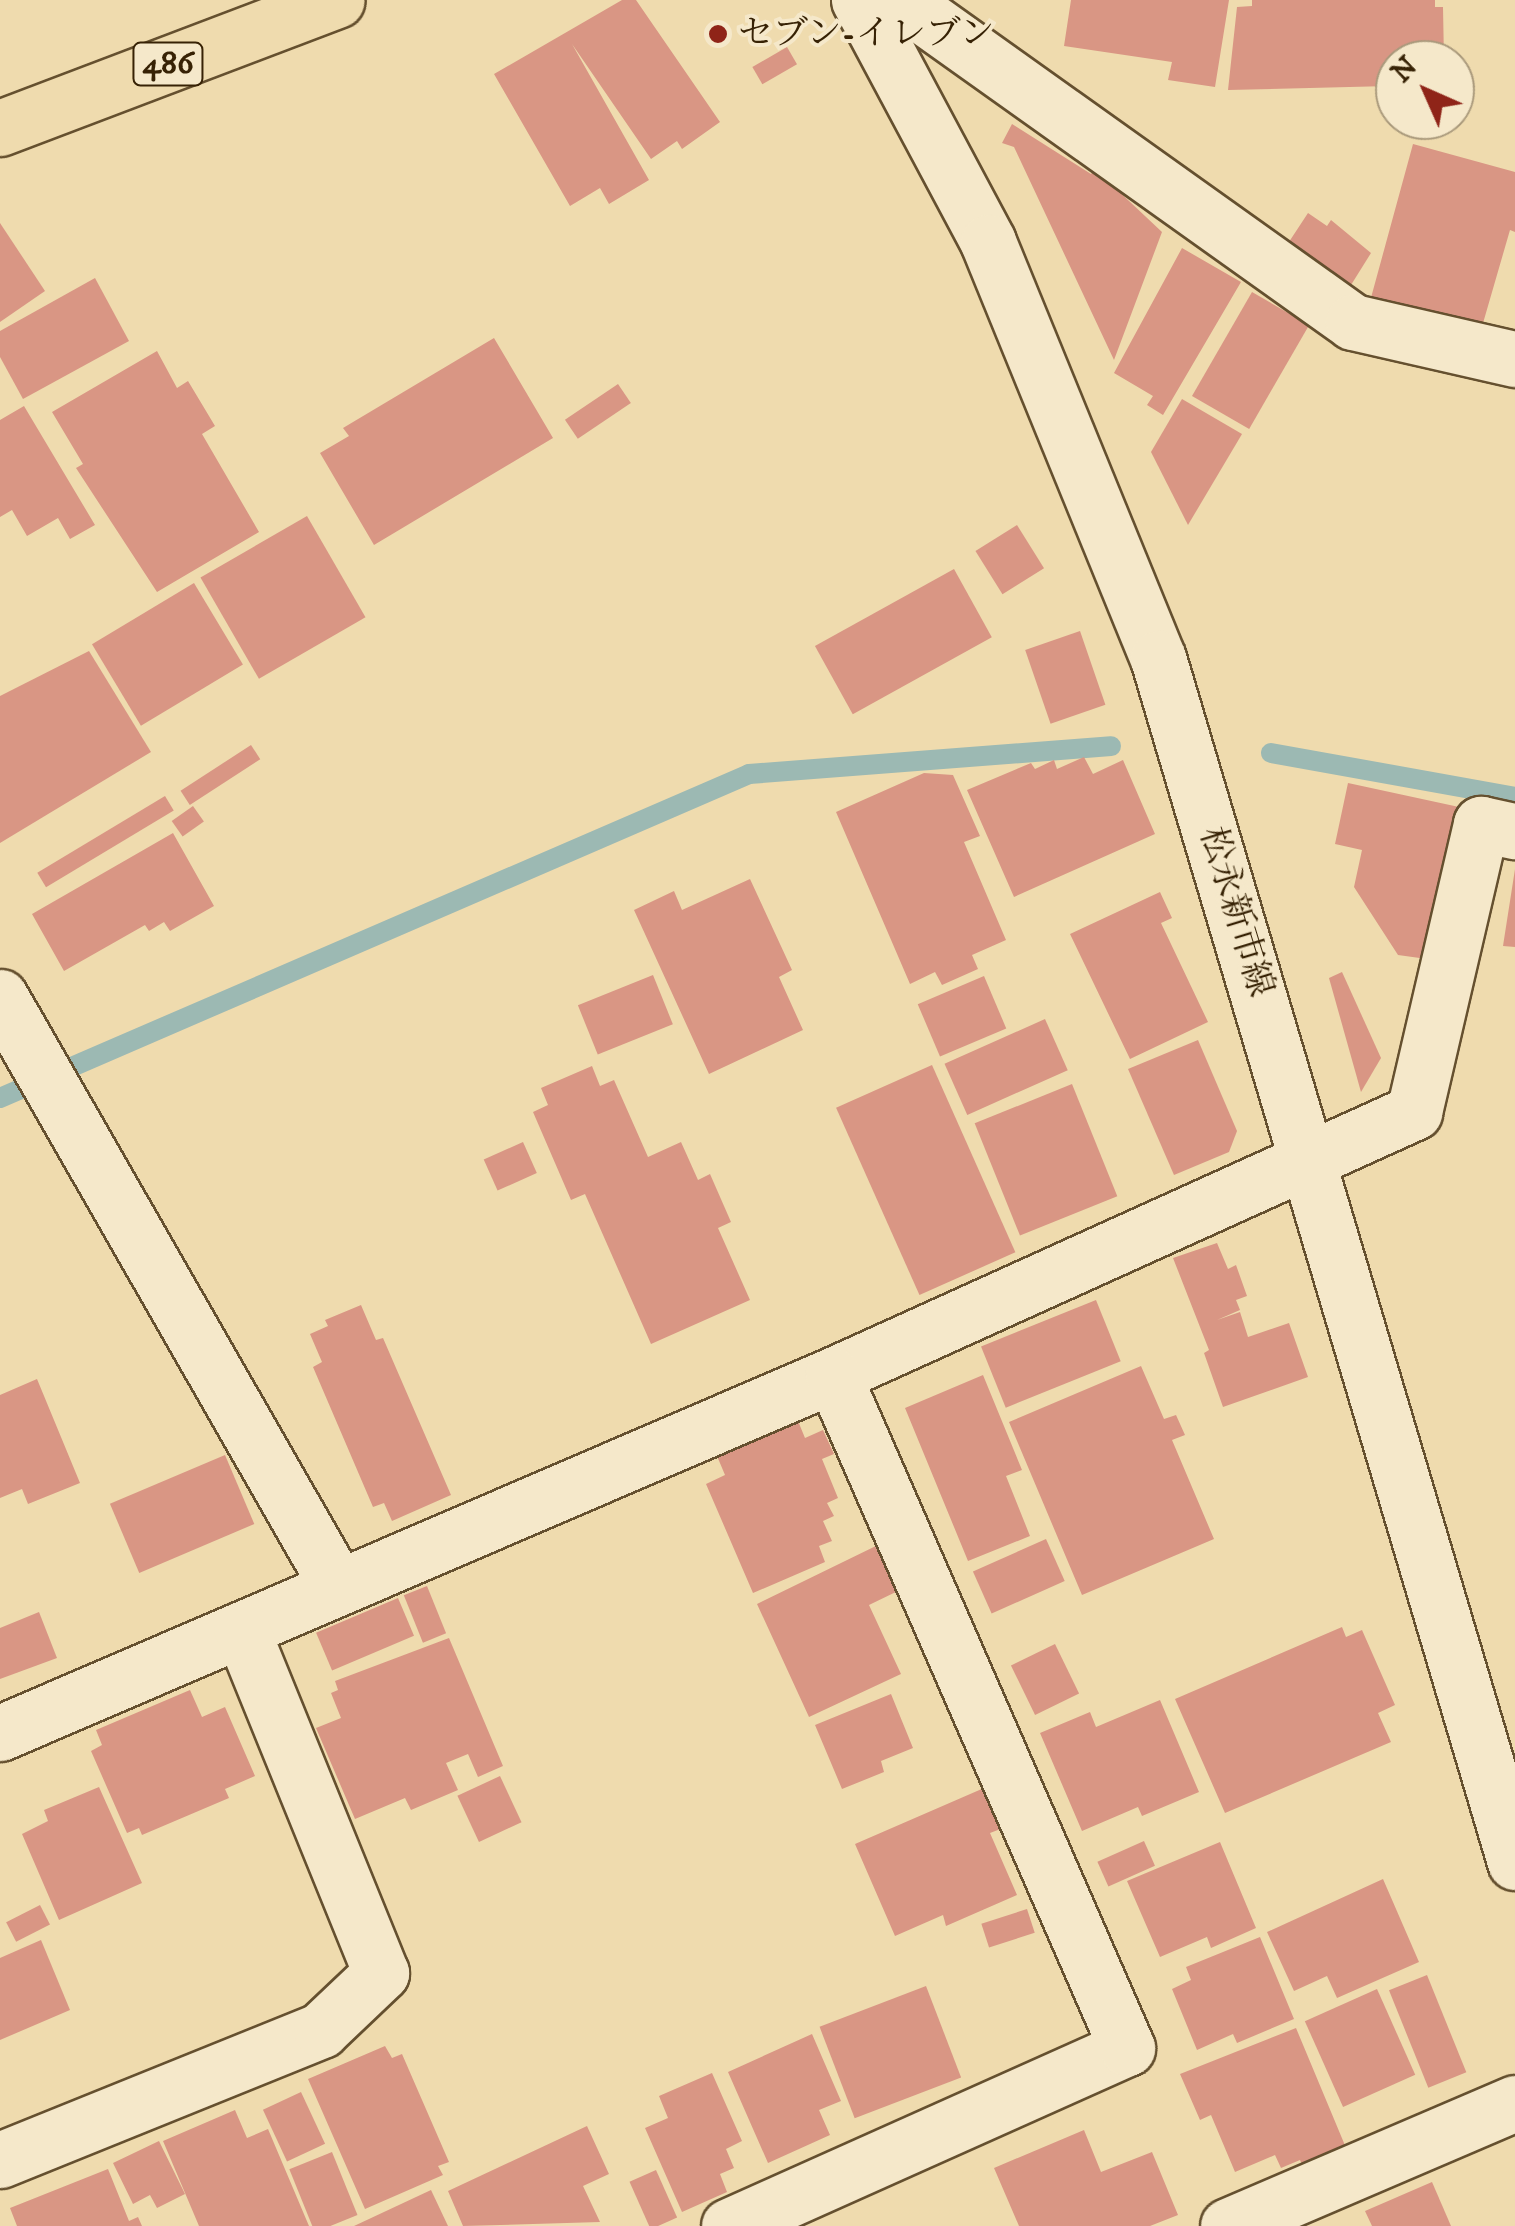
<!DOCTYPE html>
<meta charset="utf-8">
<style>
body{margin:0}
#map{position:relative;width:1515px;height:2226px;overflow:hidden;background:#efdbae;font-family:"IM FELL DW Pica","Noto Serif JP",serif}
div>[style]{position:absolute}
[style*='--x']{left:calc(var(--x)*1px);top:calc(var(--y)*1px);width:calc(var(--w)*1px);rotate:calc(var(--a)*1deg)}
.stream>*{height:20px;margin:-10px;padding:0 10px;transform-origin:10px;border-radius:10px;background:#9cb9b3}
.building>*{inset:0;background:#d99684;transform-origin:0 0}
.roads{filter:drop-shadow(2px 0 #65502f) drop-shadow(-2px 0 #65502f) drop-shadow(0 2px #65502f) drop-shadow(0 -2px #65502f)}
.minor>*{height:55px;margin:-27.5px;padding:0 27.5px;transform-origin:27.5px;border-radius:27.5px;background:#f5e8ca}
.secondary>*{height:55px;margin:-27.5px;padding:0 27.5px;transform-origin:27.5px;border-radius:27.5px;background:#f5e8ca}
.trunk>*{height:55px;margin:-27.5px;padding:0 27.5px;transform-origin:27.5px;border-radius:27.5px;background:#efdbae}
.dots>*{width:28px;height:28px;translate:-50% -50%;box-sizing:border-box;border:5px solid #f5e8ca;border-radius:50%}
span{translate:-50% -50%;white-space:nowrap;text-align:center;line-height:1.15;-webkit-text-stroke:8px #f5e8ca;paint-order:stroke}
.shield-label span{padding:2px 8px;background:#f5e8ca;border:2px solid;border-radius:8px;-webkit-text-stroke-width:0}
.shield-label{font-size:32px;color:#372205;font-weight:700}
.poi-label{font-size:35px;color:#372205}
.left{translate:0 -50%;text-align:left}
.street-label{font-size:35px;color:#372205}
.north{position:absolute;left:1375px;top:40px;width:100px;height:100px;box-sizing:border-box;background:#f5e8ca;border:2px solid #a9997b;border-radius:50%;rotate:315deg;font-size:28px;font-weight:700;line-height:40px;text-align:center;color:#372205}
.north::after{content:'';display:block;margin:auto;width:35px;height:45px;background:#8f2418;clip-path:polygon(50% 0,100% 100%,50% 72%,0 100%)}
</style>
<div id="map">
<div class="stream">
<div style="--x:1271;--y:753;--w:248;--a:10.2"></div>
<div style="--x:0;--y:1098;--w:816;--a:-23.39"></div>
<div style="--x:749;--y:774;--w:363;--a:-4.4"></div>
</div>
<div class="building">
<div style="clip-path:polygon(622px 0,636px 0,720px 122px,682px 149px,677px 141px,651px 159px,572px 44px,649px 180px,609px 204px,600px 188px,570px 206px,494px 74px)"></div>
<div style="clip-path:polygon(1071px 0,1229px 0,1215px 87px,1168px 80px,1172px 62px,1064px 46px)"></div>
<div style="clip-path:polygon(1252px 0,1435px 0,1435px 7px,1443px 7px,1444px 60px,1395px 60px,1395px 103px,1390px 103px,1389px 86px,1228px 90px,1237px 7px,1252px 6px)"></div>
<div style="left:787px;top:47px;width:20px;height:40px;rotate:60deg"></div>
<div style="clip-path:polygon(1012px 124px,1091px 174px,1095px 169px,1162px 232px,1114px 360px,1014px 147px,1002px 143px)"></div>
<div style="clip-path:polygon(1413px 144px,1515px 172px,1515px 232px,1510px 230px,1479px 337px,1369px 305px)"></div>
<div style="clip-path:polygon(1308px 213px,1327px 226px,1331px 220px,1371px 253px,1346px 293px,1283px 251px)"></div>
<div style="clip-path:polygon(0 223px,45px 291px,0 322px)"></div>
<div style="clip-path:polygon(1182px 248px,1241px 282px,1163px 415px,1147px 405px,1153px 396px,1114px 373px)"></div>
<div style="clip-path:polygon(95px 278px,129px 341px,23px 399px,0 357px,0 331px)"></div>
<div style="left:1252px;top:292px;width:66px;height:120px;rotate:30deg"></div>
<div style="clip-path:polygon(494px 338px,553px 438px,374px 545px,320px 453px,349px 436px,343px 428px)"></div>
<div style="clip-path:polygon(157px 351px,177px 388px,188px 381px,215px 426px,202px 434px,259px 532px,157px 592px,76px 468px,83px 464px,52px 412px)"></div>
<div style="left:618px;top:384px;width:23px;height:64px;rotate:56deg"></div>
<div style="clip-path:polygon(1182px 399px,1242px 434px,1188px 525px,1151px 452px)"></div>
<div style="clip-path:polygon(24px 406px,95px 525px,70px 539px,58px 518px,27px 536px,12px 510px,0 517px,0 420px)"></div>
<div style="left:307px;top:516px;width:117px;height:123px;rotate:60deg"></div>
<div style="left:1017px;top:525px;width:51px;height:49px;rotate:58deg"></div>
<div style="left:954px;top:569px;width:78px;height:159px;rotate:61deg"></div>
<div style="left:194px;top:583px;width:95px;height:119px;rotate:59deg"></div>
<div style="left:1080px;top:631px;width:78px;height:58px;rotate:71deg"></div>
<div style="clip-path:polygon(89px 651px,151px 752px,0 843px,0 696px)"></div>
<div style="left:251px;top:745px;width:17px;height:84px;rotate:57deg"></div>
<div style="clip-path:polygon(1084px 757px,1093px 774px,1123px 760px,1155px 834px,1014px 897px,967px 790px,1031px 763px,1035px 769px,1054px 760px,1057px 769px)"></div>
<div style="clip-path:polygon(924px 773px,953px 775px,980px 836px,964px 842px,1006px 940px,972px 955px,978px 969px,942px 985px,935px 972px,910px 984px,836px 812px)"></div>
<div style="clip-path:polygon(1348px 783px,1459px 807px,1427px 959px,1398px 955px,1354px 887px,1362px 850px,1335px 844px)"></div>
<div style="left:165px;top:796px;width:17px;height:149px;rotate:59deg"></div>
<div style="left:193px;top:806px;width:19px;height:26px;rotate:55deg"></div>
<div style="clip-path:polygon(173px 833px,214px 906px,170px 931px,164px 922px,149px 931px,145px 925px,64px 971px,32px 914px)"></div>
<div style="clip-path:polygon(1515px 869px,1515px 947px,1503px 946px)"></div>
<div style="clip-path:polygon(750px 879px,792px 970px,779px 977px,803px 1030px,709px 1074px,634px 910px,674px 891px,682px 910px)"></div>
<div style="clip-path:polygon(1160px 892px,1172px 918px,1161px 923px,1208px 1022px,1130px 1059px,1070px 934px)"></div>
<div style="clip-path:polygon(1342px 972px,1381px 1058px,1361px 1092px,1329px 978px)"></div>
<div style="left:653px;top:975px;width:53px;height:81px;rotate:68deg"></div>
<div style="left:984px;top:976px;width:57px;height:72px;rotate:67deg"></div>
<div style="left:1045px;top:1019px;width:56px;height:110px;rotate:66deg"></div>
<div style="clip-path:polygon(1198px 1040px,1237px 1131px,1229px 1152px,1174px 1175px,1128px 1069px)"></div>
<div style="left:932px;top:1065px;width:205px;height:105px;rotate:66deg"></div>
<div style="clip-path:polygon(592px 1066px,600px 1086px,614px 1080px,648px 1157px,681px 1142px,698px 1180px,710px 1174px,731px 1222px,718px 1228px,750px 1300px,651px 1344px,585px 1194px,571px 1200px,533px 1112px,548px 1105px,541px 1088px)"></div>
<div style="left:1072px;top:1084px;width:121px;height:105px;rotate:68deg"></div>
<div style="left:523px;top:1142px;width:34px;height:43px;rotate:66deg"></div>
<div style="clip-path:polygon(1217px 1243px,1228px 1269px,1236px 1265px,1247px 1296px,1236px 1300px,1240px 1310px,1217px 1320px,1240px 1312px,1248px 1337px,1289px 1323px,1308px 1377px,1223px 1407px,1204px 1353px,1209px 1350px,1173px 1258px)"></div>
<div style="left:1096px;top:1300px;width:66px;height:124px;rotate:68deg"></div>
<div style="clip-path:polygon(361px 1305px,376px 1340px,383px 1338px,451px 1495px,392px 1521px,384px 1503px,373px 1507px,313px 1367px,322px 1362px,310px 1334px,328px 1326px,325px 1320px)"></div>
<div style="clip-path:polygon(1141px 1366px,1164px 1419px,1176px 1415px,1185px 1435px,1172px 1440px,1214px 1539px,1082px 1595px,1009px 1422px)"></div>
<div style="clip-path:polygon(983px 1375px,1022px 1470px,1006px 1476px,1030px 1536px,968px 1561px,905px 1408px)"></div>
<div style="clip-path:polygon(37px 1379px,80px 1483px,28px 1504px,22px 1489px,0 1498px,0 1395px)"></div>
<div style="clip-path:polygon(798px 1421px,805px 1438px,823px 1430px,834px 1454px,822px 1459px,838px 1498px,827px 1503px,834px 1516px,823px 1521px,832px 1541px,819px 1546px,825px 1562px,753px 1593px,706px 1484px,725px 1475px,717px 1456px)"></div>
<div style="left:225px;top:1455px;width:75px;height:125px;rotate:67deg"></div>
<div style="left:1046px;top:1539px;width:46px;height:80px;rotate:66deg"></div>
<div style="clip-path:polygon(882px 1543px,902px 1589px,869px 1605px,901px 1674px,809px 1717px,757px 1604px)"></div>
<div style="left:427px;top:1586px;width:51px;height:25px;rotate:68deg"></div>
<div style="left:398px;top:1598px;width:41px;height:89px;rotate:67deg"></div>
<div style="clip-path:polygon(39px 1612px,57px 1658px,0 1679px,0 1628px)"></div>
<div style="clip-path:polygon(1342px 1627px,1346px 1637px,1362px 1630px,1395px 1705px,1378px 1713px,1391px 1742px,1225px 1813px,1175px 1699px)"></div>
<div style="clip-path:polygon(449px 1638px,503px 1766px,478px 1777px,468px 1754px,446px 1763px,458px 1790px,411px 1810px,405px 1798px,355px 1819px,316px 1728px,341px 1718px,331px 1693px,338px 1690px,335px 1681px)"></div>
<div style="left:1055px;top:1644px;width:55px;height:49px;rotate:64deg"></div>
<div style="clip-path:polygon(190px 1690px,202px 1717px,225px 1707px,255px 1776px,225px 1789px,229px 1798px,142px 1835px,139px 1828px,127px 1833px,91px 1751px,102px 1745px,96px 1730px)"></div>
<div style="clip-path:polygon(891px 1694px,913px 1748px,881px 1761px,884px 1772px,842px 1789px,815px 1725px)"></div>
<div style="clip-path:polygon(1160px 1700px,1199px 1792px,1142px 1816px,1138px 1807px,1082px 1831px,1040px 1733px,1090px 1712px,1096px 1727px)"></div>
<div style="left:500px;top:1776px;width:51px;height:47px;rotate:65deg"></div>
<div style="clip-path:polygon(99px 1787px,142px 1883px,59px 1920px,22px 1834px,48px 1821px,44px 1810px)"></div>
<div style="clip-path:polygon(984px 1788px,1003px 1828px,990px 1833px,1017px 1895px,946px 1926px,943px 1915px,895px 1936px,855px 1844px)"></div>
<div style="left:1144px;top:1841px;width:27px;height:51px;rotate:66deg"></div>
<div style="clip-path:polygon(1220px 1842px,1256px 1928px,1211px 1948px,1207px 1937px,1160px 1957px,1127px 1881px)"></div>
<div style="clip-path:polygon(1383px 1879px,1419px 1962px,1337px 1998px,1327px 1976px,1294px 1991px,1267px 1932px)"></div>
<div style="left:40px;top:1905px;width:22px;height:38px;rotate:63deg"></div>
<div style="left:1027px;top:1909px;width:25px;height:48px;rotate:72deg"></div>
<div style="clip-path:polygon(1260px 1937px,1294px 2019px,1237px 2043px,1233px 2034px,1197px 2050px,1172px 1989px,1191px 1980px,1186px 1967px)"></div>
<div style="clip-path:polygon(41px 1940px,70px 2010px,0 2040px,0 1958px)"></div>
<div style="left:1427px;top:1975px;width:105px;height:41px;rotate:68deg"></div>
<div style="left:926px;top:1986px;width:98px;height:114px;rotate:69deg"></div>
<div style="left:1377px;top:1989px;width:94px;height:79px;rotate:66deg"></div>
<div style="clip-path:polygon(1296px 2028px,1349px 2155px,1306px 2174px,1300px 2160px,1281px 2168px,1275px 2155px,1235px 2172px,1211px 2115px,1200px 2120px,1180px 2074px)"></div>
<div style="clip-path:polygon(812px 2034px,841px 2101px,819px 2110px,830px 2135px,768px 2163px,728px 2072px)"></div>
<div style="clip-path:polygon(385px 2046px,392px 2058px,402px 2054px,449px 2162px,438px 2166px,443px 2175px,365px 2209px,308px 2079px)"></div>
<div style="clip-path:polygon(712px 2073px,742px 2141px,726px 2149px,734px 2168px,720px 2174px,727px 2192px,682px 2212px,645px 2128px,668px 2118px,659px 2096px)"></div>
<div style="left:301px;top:2092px;width:57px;height:42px;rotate:65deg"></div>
<div style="clip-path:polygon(235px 2110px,247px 2138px,268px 2129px,309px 2226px,199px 2226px,163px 2141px)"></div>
<div style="clip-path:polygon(587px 2126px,609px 2174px,583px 2186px,600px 2222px,463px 2226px,448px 2191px)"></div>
<div style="clip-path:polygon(1084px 2130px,1101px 2172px,1152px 2152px,1178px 2215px,1150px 2226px,1019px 2226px,994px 2168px)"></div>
<div style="clip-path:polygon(159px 2141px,185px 2194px,157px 2208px,150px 2195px,133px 2204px,113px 2163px)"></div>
<div style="left:332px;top:2152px;width:68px;height:46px;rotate:68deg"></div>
<div style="clip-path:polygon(108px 2169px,129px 2221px,138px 2217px,142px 2226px,17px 2226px,10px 2208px)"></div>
<div style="left:656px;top:2170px;width:52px;height:29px;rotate:66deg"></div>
<div style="clip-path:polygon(1432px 2182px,1451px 2226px,1372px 2226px,1365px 2211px)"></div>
<div style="clip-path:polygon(431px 2190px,448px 2226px,354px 2226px)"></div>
</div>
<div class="roads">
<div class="minor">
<div style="--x:901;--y:0;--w:555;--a:35.47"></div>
<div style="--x:1353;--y:322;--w:166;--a:12.9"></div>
<div style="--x:0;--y:997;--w:680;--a:60.19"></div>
<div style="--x:0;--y:1733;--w:907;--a:-23.26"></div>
<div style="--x:833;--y:1375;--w:638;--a:-24.35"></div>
<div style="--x:1414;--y:1112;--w:296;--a:-76.9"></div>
<div style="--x:1481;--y:824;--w:35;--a:12"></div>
<div style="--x:0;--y:2160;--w:346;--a:-22"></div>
<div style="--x:321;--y:2030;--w:83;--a:-43.5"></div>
<div style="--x:381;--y:1973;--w:371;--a:-112.1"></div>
<div style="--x:729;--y:2226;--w:436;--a:-24.1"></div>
<div style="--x:1127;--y:2048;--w:734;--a:-113.6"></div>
<div style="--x:1228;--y:2226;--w:312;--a:-23.2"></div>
</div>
<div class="secondary">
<div style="--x:859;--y:0;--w:274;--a:61.9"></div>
<div style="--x:988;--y:242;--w:449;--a:67.8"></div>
<div style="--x:1158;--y:658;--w:1256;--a:73.48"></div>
</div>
<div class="trunk">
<div style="--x:0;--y:128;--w:360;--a:-20.8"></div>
</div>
</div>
<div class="dots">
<div style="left:718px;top:34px;background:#8f2418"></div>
</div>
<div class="shield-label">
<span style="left:168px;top:64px">486</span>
</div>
<div class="poi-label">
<span class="left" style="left:738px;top:34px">セブン-イレブン</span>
</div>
<div class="street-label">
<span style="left:1236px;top:912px;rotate:73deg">松永新市線</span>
</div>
<div class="north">N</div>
</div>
